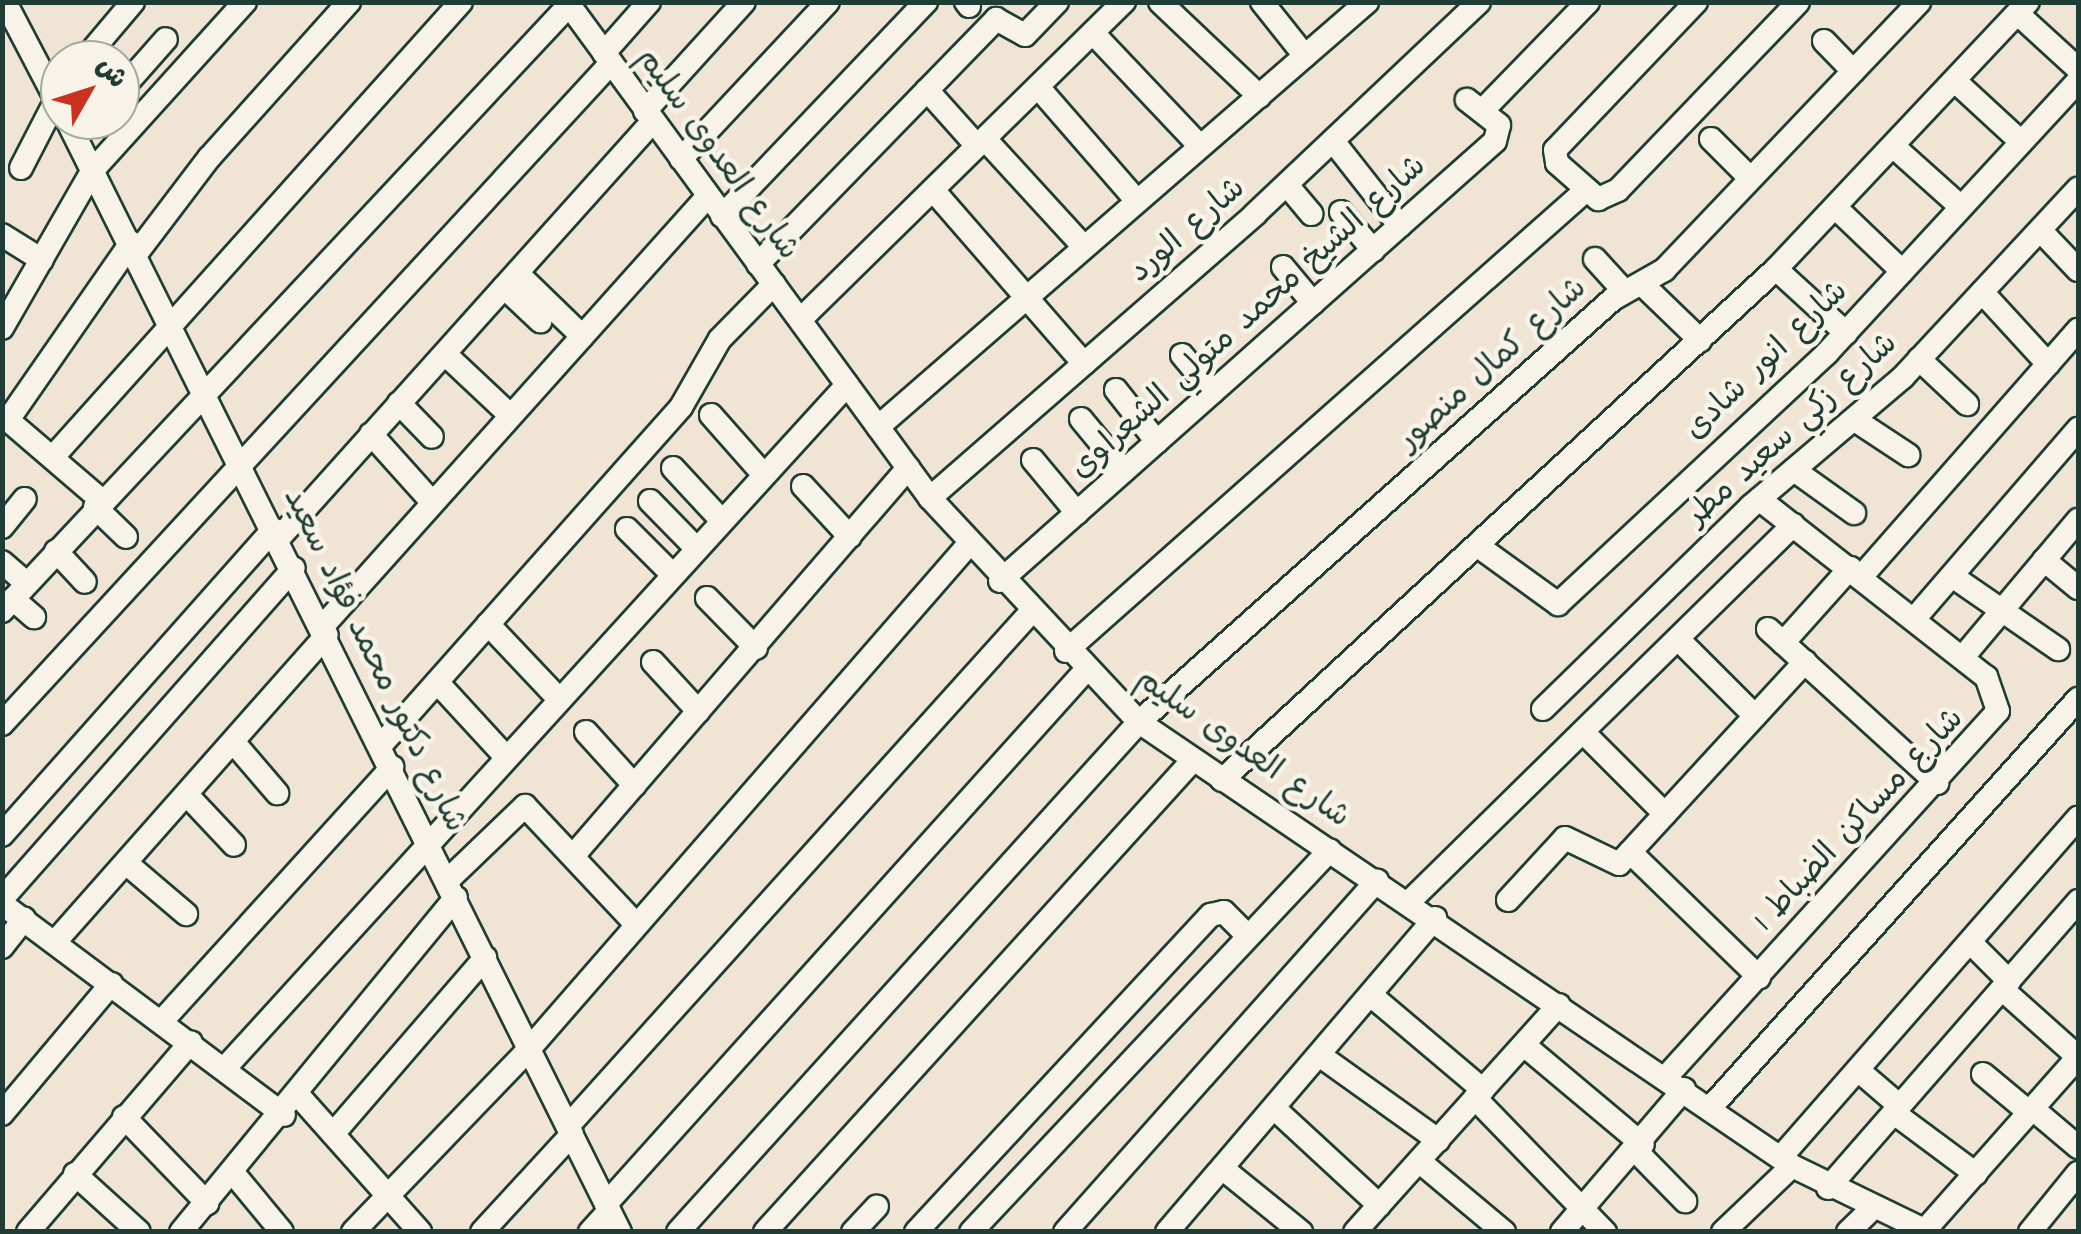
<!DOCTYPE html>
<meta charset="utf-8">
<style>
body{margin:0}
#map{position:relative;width:2081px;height:1234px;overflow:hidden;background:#f0e5d4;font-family:"Architects Daughter","Playpen Sans Arabic",sans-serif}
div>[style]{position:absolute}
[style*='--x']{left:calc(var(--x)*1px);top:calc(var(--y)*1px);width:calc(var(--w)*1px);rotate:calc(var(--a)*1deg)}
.roads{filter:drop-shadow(2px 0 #1f3d34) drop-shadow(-2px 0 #1f3d34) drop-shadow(0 2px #1f3d34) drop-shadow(0 -2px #1f3d34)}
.street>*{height:22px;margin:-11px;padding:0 11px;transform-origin:11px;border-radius:11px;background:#f7f3e8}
span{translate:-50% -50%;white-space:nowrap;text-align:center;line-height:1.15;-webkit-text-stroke:9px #f7f3e8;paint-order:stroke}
.street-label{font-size:32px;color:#1f3d34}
.frame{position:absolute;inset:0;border:5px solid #1f3d34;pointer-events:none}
.north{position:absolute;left:40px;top:40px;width:100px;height:100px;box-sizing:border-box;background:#f7f3e8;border:2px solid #a1aaa0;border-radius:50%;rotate:51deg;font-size:28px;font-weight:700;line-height:40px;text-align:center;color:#1f3d34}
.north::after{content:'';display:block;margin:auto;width:35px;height:45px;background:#c8321e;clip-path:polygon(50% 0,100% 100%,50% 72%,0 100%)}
</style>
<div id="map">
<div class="roads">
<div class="street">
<div style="--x:5;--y:2;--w:119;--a:62.4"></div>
<div style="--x:567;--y:2;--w:615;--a:53.8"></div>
<div style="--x:930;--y:498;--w:306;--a:47"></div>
<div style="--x:1139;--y:722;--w:790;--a:34.21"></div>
<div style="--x:1792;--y:1166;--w:151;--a:25.9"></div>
<div style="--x:966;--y:2;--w:5;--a:53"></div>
<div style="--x:1160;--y:2;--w:137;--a:43.5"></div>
<div style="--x:1262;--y:2;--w:69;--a:51.5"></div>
<div style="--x:1696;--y:2;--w:204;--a:133.6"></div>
<div style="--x:1555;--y:150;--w:13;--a:81"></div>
<div style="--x:1557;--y:163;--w:55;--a:41.3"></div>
<div style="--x:1598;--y:199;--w:22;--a:-24"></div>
<div style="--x:1618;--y:190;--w:260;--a:-46.2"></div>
<div style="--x:2018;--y:14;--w:81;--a:42.5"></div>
<div style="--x:1093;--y:33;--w:156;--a:46.6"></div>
<div style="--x:1824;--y:41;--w:42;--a:46"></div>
<div style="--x:604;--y:53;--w:68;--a:-48.6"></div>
<div style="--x:84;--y:60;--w:76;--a:-49.8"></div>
<div style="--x:1955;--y:81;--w:90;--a:42.7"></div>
<div style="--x:1038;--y:87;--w:151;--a:49"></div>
<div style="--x:927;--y:90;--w:75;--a:48.2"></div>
<div style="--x:120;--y:91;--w:69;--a:-48.5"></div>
<div style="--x:645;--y:111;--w:147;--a:-47.8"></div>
<div style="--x:1482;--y:111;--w:152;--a:-45.8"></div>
<div style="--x:67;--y:120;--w:1242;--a:63.56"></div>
<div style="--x:985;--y:139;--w:147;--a:47.5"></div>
<div style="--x:1711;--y:139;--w:55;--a:45"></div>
<div style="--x:1333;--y:141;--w:108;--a:51.8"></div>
<div style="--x:1893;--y:146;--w:91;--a:41.9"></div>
<div style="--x:681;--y:159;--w:215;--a:-46.9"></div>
<div style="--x:21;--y:168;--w:76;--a:-62.8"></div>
<div style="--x:1287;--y:185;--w:38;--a:50"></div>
<div style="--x:933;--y:190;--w:230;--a:49"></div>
<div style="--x:1835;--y:207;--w:93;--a:43.7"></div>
<div style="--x:1341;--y:212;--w:50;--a:49.9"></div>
<div style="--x:722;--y:216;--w:296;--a:-46.4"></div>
<div style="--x:2040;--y:230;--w:55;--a:46.5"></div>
<div style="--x:2;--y:235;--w:47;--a:32"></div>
<div style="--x:136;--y:254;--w:121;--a:-52.8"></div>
<div style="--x:209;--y:158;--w:210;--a:-48.1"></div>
<div style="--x:1595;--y:259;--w:43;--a:47.8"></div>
<div style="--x:758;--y:264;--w:342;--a:-45.8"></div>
<div style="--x:996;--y:19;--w:33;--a:29"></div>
<div style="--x:1025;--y:35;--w:46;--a:-45.9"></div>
<div style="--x:1283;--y:267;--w:47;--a:50.2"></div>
<div style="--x:1776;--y:269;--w:95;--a:42.4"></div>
<div style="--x:517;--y:273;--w:91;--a:44.1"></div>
<div style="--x:1642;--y:284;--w:81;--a:44"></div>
<div style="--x:504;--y:287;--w:50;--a:43.4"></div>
<div style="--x:1982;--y:292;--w:98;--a:47.5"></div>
<div style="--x:801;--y:319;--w:453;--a:-44.5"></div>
<div style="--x:2;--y:328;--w:182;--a:-60.1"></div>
<div style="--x:93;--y:170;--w:227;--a:-47.9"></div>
<div style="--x:445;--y:354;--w:89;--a:43.2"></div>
<div style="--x:1182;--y:355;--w:48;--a:50"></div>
<div style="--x:1919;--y:359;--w:66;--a:43.2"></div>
<div style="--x:1116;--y:390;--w:66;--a:51.7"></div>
<div style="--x:399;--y:403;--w:47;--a:45.9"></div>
<div style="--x:2;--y:415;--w:130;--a:40.6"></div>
<div style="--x:711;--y:415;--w:80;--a:48.5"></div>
<div style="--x:1081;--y:419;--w:67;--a:50.4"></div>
<div style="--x:8;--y:420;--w:216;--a:-55.2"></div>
<div style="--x:1855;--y:420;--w:64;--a:33.4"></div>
<div style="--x:878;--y:427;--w:648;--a:-40.99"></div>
<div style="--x:371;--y:434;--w:91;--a:48.1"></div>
<div style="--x:53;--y:457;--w:611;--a:-48.12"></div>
<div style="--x:1033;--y:460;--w:69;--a:50.3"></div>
<div style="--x:673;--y:468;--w:72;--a:47.2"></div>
<div style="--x:1794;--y:470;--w:74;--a:35.6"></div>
<div style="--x:803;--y:486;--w:69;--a:47.3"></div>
<div style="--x:930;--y:498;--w:432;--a:-41.1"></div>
<div style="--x:1255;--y:214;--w:308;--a:-43.4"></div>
<div style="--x:650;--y:501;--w:67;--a:45.6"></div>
<div style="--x:95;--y:507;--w:43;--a:44.1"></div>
<div style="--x:2;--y:527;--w:36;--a:-51"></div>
<div style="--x:627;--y:529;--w:65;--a:45"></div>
<div style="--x:279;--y:538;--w:560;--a:-48.11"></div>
<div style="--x:1478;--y:546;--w:99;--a:35.9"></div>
<div style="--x:1558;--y:604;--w:368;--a:-43"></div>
<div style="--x:1827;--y:353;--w:370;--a:-47.3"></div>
<div style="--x:56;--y:551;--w:42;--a:46.9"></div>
<div style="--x:2044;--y:560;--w:44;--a:39.5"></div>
<div style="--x:2;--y:562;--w:33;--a:41"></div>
<div style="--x:1952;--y:576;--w:129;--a:34.6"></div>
<div style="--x:1861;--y:577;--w:329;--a:-48.7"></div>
<div style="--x:1000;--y:581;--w:662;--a:-41.63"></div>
<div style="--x:1495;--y:141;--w:16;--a:-76"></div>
<div style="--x:1499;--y:125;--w:41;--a:-142"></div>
<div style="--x:707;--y:598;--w:70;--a:45.6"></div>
<div style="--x:13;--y:599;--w:28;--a:41"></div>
<div style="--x:2;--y:611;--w:830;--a:-46.9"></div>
<div style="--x:1915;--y:618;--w:250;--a:-49.2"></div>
<div style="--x:488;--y:624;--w:103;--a:46.6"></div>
<div style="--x:323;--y:626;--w:577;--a:-48.16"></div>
<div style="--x:1768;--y:629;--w:229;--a:42.3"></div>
<div style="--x:1678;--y:639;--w:109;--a:45"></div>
<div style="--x:1783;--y:643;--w:101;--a:-48.2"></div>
<div style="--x:1066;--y:651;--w:694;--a:-41.55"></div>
<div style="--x:1963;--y:657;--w:179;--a:-50"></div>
<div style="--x:653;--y:662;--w:67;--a:47.4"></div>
<div style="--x:437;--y:682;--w:102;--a:47.4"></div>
<div style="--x:1543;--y:709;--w:291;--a:-44.3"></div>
<div style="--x:1751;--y:506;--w:199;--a:-40.3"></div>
<div style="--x:1903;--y:377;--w:257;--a:-47.1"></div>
<div style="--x:2;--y:724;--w:899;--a:-47.34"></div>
<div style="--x:586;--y:732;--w:72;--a:47.8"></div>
<div style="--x:1583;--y:732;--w:116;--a:45"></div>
<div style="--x:235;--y:744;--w:65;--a:49.4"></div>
<div style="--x:381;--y:745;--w:452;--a:-48.4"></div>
<div style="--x:681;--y:407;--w:78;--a:-60.2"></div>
<div style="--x:720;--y:339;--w:77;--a:-45.5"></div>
<div style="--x:1222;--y:780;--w:754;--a:-42.69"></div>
<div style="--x:1776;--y:269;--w:367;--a:-46.7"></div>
<div style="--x:188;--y:796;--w:67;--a:46.8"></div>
<div style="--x:2;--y:835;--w:409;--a:-48.4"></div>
<div style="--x:1630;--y:852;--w:180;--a:44.1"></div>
<div style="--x:573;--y:856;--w:513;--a:-49.19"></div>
<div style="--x:126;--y:863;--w:79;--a:40.4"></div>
<div style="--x:448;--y:880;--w:107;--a:-43.9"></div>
<div style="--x:525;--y:806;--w:159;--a:46.8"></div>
<div style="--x:2;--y:899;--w:441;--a:-48.6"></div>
<div style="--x:1508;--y:900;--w:84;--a:-47.4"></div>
<div style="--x:1565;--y:838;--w:60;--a:25.7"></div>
<div style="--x:1619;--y:864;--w:275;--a:-47.4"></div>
<div style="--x:1410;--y:901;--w:537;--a:-44.47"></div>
<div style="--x:2;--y:904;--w:352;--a:36.8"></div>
<div style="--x:55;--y:942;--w:410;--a:-48.5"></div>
<div style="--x:1971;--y:943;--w:54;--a:45"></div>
<div style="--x:2;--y:947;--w:36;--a:-52"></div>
<div style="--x:2002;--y:989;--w:102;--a:41.8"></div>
<div style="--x:1373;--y:997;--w:144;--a:40.2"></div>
<div style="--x:162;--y:1021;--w:343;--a:-47.8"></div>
<div style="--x:1524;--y:1045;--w:155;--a:40"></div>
<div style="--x:1322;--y:1057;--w:143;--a:35.6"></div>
<div style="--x:225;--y:1068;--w:924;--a:-47.68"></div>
<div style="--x:1858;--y:1070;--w:55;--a:40.6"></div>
<div style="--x:1983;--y:1074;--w:61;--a:39.7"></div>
<div style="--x:1666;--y:1077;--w:494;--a:-47.8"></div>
<div style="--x:1998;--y:711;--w:36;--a:-109"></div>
<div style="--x:1986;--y:677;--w:288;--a:-141.9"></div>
<div style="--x:299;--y:1096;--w:182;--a:48.3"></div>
<div style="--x:1475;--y:1098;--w:187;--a:45.9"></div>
<div style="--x:1711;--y:1107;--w:549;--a:-48.03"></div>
<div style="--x:1275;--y:1109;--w:142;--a:42.7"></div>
<div style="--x:2033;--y:1109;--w:59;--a:40.2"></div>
<div style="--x:1894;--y:1113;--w:102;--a:36.6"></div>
<div style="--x:2;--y:1114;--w:170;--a:-50"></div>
<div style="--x:124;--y:1117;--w:120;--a:46"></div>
<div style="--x:568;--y:1126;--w:692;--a:-47.99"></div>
<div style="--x:333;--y:1134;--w:233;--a:-49.2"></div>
<div style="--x:1637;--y:1152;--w:69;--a:45.6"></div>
<div style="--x:1781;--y:1157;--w:451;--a:-48.8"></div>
<div style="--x:1419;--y:1161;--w:111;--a:39.9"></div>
<div style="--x:1222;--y:1168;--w:102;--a:39"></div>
<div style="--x:75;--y:1174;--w:86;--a:42.2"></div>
<div style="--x:234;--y:1174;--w:75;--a:50.4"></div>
<div style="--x:1828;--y:1188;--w:381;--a:-48.9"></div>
<div style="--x:606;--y:1204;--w:717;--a:-48.05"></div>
<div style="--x:1925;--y:1230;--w:231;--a:-48.5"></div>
<div style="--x:28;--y:1232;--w:250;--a:-49.4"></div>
<div style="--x:181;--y:1232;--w:433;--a:-50.6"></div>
<div style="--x:353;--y:1232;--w:255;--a:-46.1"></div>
<div style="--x:530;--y:1048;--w:668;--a:-48.94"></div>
<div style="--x:482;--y:1232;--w:133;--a:-47.4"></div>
<div style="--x:590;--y:1232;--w:28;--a:-48"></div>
<div style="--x:678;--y:1232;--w:687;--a:-47.89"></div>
<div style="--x:1139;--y:722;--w:635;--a:-41.75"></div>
<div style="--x:1613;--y:299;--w:59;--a:-29.6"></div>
<div style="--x:1664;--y:270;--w:370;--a:-46.4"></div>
<div style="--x:765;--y:1232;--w:637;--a:-47.8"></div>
<div style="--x:853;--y:1232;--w:35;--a:-47"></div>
<div style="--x:916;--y:1232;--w:433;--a:-47.1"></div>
<div style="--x:1211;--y:915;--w:13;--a:-13"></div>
<div style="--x:1224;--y:912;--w:30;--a:45"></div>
<div style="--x:971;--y:1232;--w:524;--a:-46.78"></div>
<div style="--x:1065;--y:1232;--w:470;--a:-48.4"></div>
<div style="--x:1167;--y:1232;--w:413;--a:-49.5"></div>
<div style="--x:1355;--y:1232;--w:305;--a:-48.1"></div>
<div style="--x:1562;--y:1232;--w:188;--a:-49.5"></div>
<div style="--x:1723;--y:1232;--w:95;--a:-43.7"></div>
<div style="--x:1848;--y:1232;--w:32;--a:-44"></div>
<div style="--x:2030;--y:1232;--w:76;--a:-50.9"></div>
</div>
</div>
<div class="street-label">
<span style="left:718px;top:154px;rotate:54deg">شارع العدوى سليم</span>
<span style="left:1187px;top:230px;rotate:-41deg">شارع الورد</span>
<span style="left:1248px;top:317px;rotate:-42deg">شارع الشيخ محمد متولي الشعراوى</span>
<span style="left:1766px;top:360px;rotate:-44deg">شارع انور شادى</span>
<span style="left:1492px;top:364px;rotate:-42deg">شارع كمال منصور</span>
<span style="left:1792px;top:429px;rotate:-42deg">شارع زكي سعيد مطر</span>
<span style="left:375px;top:660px;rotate:64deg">شارع دكتور محمد فؤاد سعيد</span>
<span style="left:1243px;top:748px;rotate:35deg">شارع العدوى سليم</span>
<span style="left:1859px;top:819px;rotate:-47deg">شارع مساكن الضباط 1</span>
</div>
<div class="frame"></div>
<div class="north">ش</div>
</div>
